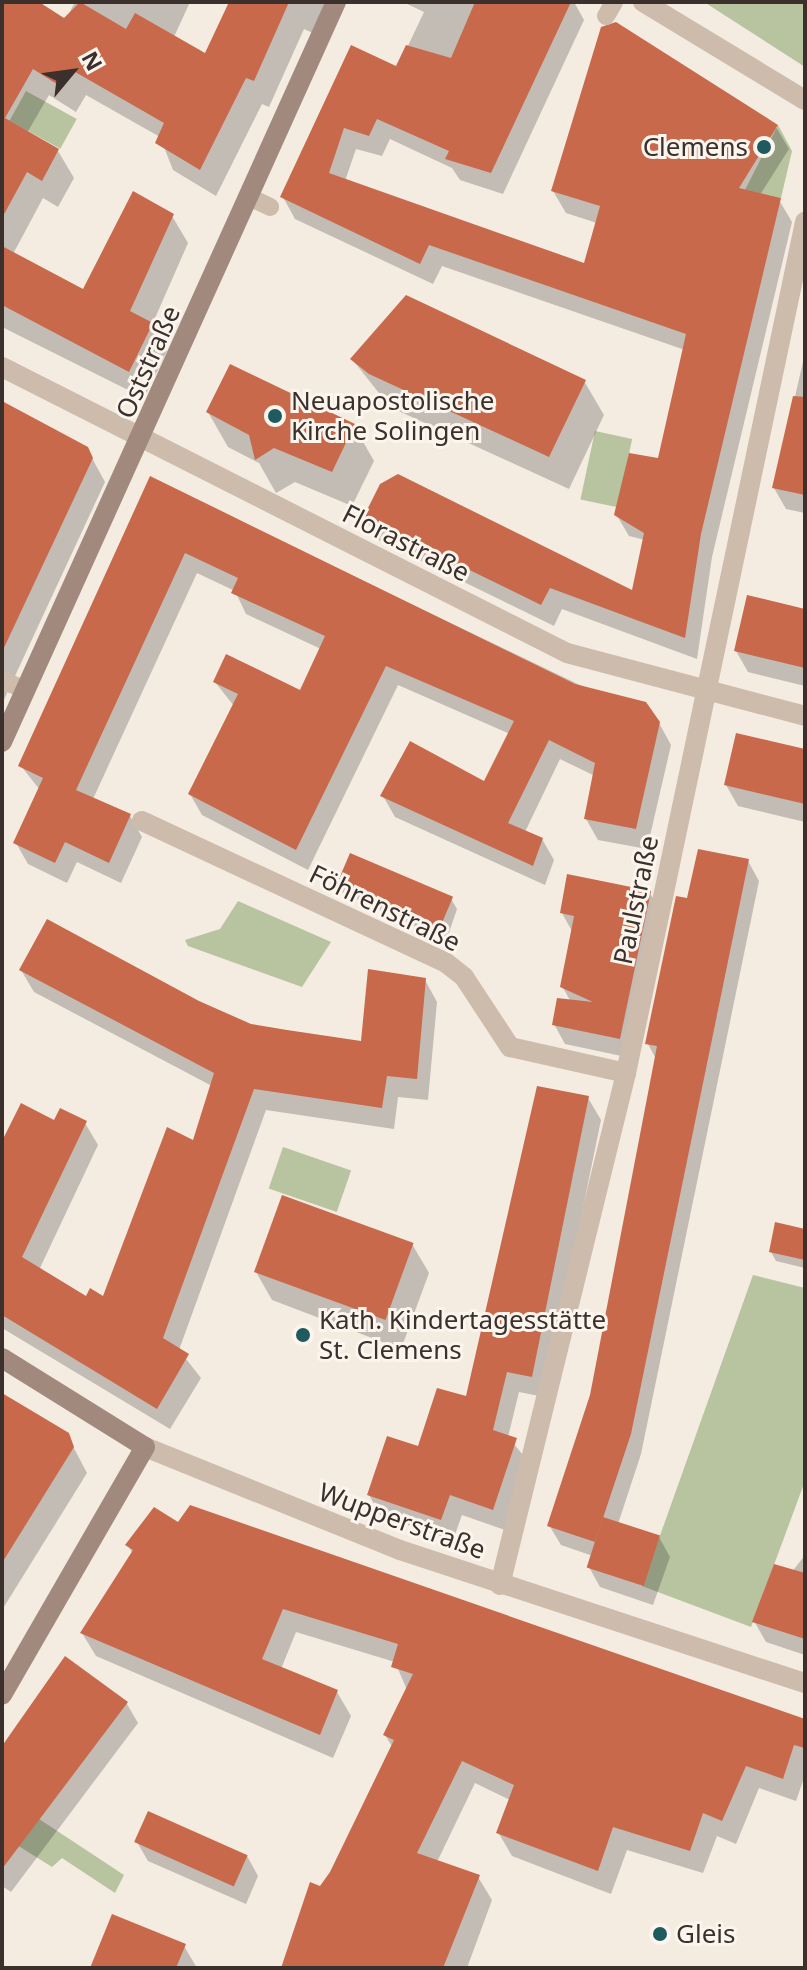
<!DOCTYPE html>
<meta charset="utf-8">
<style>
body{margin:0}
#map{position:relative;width:807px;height:1970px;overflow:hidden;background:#f4ebe1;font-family:"Noto Sans",sans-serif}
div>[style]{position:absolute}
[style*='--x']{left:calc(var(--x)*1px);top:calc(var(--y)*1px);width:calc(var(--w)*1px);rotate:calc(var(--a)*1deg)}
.green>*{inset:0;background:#b8c4a0;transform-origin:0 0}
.shadow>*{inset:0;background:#0003}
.building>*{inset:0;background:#c8694b;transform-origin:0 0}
.lane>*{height:18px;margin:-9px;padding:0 9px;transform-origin:9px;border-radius:9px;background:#cdbbac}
.street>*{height:20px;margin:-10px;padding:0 10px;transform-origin:10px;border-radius:10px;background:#cdbbac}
.secondary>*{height:20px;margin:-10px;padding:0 10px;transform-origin:10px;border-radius:10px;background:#a18a7d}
.dots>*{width:22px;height:22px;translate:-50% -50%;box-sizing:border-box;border:4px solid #fbf5ee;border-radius:50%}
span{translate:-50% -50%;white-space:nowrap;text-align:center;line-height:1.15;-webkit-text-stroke:6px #fbf5ee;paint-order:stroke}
.poi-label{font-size:26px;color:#3b302b}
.right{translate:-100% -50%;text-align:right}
.left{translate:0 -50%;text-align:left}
.street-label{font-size:26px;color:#3b302b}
.frame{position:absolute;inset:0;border:4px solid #3b302b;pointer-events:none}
.north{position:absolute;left:32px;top:32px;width:80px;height:80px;-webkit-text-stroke:6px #fbf5ee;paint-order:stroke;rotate:61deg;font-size:22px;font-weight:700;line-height:32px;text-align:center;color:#3b302b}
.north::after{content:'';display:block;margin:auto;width:28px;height:36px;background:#3b302b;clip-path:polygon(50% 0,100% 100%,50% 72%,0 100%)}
</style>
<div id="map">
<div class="green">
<div style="clip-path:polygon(704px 2px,805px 2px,805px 67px)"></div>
<div style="left:26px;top:91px;width:58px;height:34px;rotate:29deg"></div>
<div style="clip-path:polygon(778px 125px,792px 151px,781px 198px,745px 190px)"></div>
<div style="left:595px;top:431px;width:38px;height:70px;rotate:12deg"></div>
<div style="clip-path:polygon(238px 901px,331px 942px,302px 987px,188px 946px,185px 940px,220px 929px)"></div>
<div style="left:283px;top:1147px;width:72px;height:44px;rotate:19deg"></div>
<div style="clip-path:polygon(753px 1275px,805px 1288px,805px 1481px,751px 1627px,642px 1586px)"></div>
<div style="clip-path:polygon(36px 1817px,124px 1875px,115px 1893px,62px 1858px,52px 1867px,17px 1845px)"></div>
</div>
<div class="shadow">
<div style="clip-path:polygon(2px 2px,35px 2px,65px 21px,75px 2px,190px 2px,174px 37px,206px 56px,231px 2px,330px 2px,315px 34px,304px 29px,269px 107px,262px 104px,216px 196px,173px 170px,160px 137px,86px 95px,76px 112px,49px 95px,27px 133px,58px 151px,74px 178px,58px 207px,43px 198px,13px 254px,84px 292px,172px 216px,188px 243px,152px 325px,167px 351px,144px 398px,2px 327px)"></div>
<div style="clip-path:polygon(403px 2px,574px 2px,584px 20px,503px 194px,460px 180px,452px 168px,390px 139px,382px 156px,356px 149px,345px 181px,585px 266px,597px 223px,566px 213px,553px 191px,776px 127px,789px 149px,760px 195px,779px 200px,792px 222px,712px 557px,697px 659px,562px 609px,554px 626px,378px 540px,365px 518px,633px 593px,645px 540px,629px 536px,616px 514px,659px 460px,685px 350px,442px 266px,433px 284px,295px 219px,283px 197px,397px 69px,424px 12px)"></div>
<div style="clip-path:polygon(805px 353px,805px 513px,786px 509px,774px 488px)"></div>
<div style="clip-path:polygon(352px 359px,584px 381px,604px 415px,569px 489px,390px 407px)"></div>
<div style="clip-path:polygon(2px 403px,87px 449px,105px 482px,2px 704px)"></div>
<div style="clip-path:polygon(208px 412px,354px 426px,374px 461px,352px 506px,295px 482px,276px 493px,259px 463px,228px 447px)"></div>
<div style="clip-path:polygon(151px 479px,659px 723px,671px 745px,647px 849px,598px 840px,586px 819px,595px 776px,560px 759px,525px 832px,542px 839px,554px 860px,545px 885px,395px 817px,383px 796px,485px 784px,510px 734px,398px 685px,308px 870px,202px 815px,190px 794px,234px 706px,215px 682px,301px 693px,321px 649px,246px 614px,235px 591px,197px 573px,93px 799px,130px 816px,142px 837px,121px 883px,77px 862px,67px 883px,28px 864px,16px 843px,40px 790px,21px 766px)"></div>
<div style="clip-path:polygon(805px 612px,805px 686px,748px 672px,736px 651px)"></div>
<div style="clip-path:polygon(805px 751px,805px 822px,738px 806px,726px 785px)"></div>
<div style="clip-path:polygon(748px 861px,759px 881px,641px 1454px,618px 1524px,659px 1537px,670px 1557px,653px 1605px,600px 1587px,589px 1567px,593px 1556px,561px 1545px,549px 1525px,592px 1396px,656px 1059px,648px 1044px,689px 901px)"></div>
<div style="clip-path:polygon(335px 883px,451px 899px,457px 909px,446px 941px,341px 892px)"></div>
<div style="clip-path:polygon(650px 893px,661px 912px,631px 1058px,565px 1044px,554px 1024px,571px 1002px,562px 986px,573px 933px,562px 913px)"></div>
<div style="clip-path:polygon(21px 970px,199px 1003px,251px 1026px,363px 1044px,425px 980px,437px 1002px,428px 1100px,398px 1097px,394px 1129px,266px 1110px,179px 1350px,201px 1378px,170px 1429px,2px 1328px,2px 1145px,55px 1123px,85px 1123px,98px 1145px,39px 1270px,87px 1298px,104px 1299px,194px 1143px,212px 1086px,34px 992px)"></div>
<div style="clip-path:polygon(588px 1098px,601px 1120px,544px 1397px,519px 1392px,508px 1437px,528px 1461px,505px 1530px,462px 1515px,453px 1540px,381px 1516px,369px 1495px,468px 1398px)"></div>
<div style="clip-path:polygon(805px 1231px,805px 1268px,776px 1261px,771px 1252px)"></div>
<div style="clip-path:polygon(412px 1244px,429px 1273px,401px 1349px,272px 1300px,256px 1272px)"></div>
<div style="clip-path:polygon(2px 1395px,67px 1435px,87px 1473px,2px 1610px)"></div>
<div style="clip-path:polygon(179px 1525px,805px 1721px,805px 1775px,796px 1801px,759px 1788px,736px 1844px,717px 1836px,703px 1873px,627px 1850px,611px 1894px,512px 1856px,498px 1832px,510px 1800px,475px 1783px,437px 1862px,478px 1877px,492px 1900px,467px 1968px,283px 1968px,393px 1748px,385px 1735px,407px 1690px,395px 1662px,296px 1632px,281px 1669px,337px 1692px,351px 1716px,333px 1758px,96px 1656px,82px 1633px,133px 1554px,128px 1546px)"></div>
<div style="clip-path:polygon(805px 1555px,805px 1655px,766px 1642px,754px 1621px)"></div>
<div style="clip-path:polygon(65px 1659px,127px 1704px,138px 1723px,11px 1892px,2px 1886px,2px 1754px)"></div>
<div style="clip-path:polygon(137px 1842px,247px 1856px,258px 1876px,246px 1904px,148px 1861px)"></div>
<div style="clip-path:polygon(184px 1946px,197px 1968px,92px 1968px)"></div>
</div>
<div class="building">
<div style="clip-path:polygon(2px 2px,39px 2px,64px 18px,80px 2px,126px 29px,135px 13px,205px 53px,229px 2px,289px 2px,254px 81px,246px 78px,200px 170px,155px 143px,164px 123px,70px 69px,60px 86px,33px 69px,5px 118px,59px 149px,42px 181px,27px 172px,2px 218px)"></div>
<div style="clip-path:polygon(475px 2px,571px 2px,491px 173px,445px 159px,449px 151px,377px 119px,369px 136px,344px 128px,329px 173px,584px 263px,600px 206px,551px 191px,601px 27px,616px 22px,778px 125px,739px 188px,781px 198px,701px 534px,685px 638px,550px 588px,541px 605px,363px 518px,380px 484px,398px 474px,632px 590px,644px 533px,614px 515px,629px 453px,658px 458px,686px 334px,429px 245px,420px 264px,280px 197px,351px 45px,396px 66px,406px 45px,451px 58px)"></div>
<div style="clip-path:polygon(133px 191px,174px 214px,130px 311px,153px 323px,129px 372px,2px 305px,2px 246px,83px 289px)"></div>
<div style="clip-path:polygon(406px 295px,586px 380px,549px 457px,369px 374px,350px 359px)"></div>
<div style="clip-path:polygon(230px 364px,355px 424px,332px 472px,274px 448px,255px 460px,249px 435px,206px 412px)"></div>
<div style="clip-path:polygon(793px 396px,805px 397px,805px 495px,772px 488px)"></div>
<div style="clip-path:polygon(2px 401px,88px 447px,93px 458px,2px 652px)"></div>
<div style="clip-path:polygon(150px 476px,575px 684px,646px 702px,660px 722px,636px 829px,584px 819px,595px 763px,549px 740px,508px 823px,543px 838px,533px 866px,380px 796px,410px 741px,484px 781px,514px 721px,386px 666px,296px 850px,188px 794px,238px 694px,213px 682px,226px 654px,300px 690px,325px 636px,231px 593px,238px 578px,185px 553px,76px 790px,131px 814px,109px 863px,65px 842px,55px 863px,13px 843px,43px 778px,18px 766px)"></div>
<div style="clip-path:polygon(747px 595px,805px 609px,805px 668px,734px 651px)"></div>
<div style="clip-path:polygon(736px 733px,805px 749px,805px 804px,724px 785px)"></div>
<div style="clip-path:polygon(698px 849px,749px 859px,631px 1434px,595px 1542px,547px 1526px,590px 1395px,657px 1046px,645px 1044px,676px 896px,687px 898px)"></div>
<div style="left:350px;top:853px;width:112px;height:34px;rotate:23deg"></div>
<div style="clip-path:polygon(567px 874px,651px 891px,620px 1039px,552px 1025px,557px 998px,593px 1002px,560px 987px,574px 916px,560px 913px)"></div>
<div style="clip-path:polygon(47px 919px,199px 1001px,251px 1024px,287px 1030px,361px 1041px,368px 969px,426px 978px,417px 1079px,387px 1076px,382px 1108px,254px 1089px,163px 1338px,189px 1354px,157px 1409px,2px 1315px,2px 1141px,21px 1103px,54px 1120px,60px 1108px,87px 1121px,22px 1257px,86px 1296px,90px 1288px,103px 1296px,167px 1127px,193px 1140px,214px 1073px,19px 970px)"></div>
<div style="clip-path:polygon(537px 1086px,589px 1096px,532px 1377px,507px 1372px,493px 1430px,517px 1438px,493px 1510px,450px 1495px,441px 1520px,367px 1495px,387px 1436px,418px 1446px,437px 1388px,466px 1396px)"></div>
<div style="left:282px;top:1195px;width:140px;height:82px;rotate:20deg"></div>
<div style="clip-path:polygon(775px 1222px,805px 1229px,805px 1260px,769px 1252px)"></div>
<div style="clip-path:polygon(2px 1393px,69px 1433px,74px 1447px,2px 1563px)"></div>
<div style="clip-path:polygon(190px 1505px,805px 1719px,805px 1748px,794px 1745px,783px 1779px,746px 1766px,722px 1821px,703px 1813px,690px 1851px,613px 1827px,598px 1871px,496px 1833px,514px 1785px,462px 1761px,417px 1853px,480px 1875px,443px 1968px,281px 1968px,310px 1882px,320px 1886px,330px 1872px,394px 1740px,383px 1735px,413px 1674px,391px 1667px,398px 1644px,283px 1609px,262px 1659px,338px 1690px,320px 1735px,80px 1633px,133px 1550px,125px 1545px,154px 1507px,178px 1522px)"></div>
<div style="left:603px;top:1517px;width:60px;height:53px;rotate:18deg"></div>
<div style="clip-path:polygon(774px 1564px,805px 1573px,805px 1639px,752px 1622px)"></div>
<div style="clip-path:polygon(65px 1656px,128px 1702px,2px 1869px,2px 1746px)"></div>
<div style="left:148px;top:1811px;width:109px;height:34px;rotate:24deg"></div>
<div style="clip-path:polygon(112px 1914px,186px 1944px,176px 1968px,90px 1968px)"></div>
</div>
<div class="lane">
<div style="--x:606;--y:16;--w:16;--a:-60"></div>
<div style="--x:251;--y:198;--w:21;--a:25"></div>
<div style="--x:2;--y:680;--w:26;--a:23"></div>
</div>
<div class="street">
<div style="--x:643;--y:2;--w:189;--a:31.2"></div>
<div style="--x:2;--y:367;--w:633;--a:26.85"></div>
<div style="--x:567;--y:653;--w:246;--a:14.8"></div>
<div style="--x:142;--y:821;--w:334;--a:25"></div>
<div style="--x:445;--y:962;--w:24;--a:38"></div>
<div style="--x:464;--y:977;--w:84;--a:56.7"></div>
<div style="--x:510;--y:1047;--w:119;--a:12.6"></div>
<div style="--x:145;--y:1447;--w:275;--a:22"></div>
<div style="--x:400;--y:1550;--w:426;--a:18.2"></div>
<div style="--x:500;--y:1585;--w:527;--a:-76.17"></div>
<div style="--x:626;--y:1073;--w:870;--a:-78.12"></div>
</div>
<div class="secondary">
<div style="--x:2;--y:742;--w:812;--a:-65.71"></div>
<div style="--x:2;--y:1358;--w:168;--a:31.9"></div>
<div style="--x:145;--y:1447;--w:286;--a:120"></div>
</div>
<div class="dots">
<div style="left:764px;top:147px;background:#1f5a5e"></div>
<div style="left:275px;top:416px;background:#1f5a5e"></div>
<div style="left:303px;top:1335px;background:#1f5a5e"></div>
<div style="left:660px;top:1934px;background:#1f5a5e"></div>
</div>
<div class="poi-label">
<span class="right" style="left:748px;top:147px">Clemens</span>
<span class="left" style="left:291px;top:416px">Neuapostolische<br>Kirche Solingen</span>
<span class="left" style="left:319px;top:1335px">Kath. Kindertagesstätte<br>St. Clemens</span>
<span class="left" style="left:676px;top:1934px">Gleis</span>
</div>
<div class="street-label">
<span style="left:148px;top:362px;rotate:-66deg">Oststraße</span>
<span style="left:406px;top:543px;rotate:27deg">Florastraße</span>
<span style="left:636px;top:900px;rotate:-78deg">Paulstraße</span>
<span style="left:385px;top:908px;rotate:26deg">Föhrenstraße</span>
<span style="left:402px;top:1521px;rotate:20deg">Wupperstraße</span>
</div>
<div class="frame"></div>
<div class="north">N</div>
</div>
